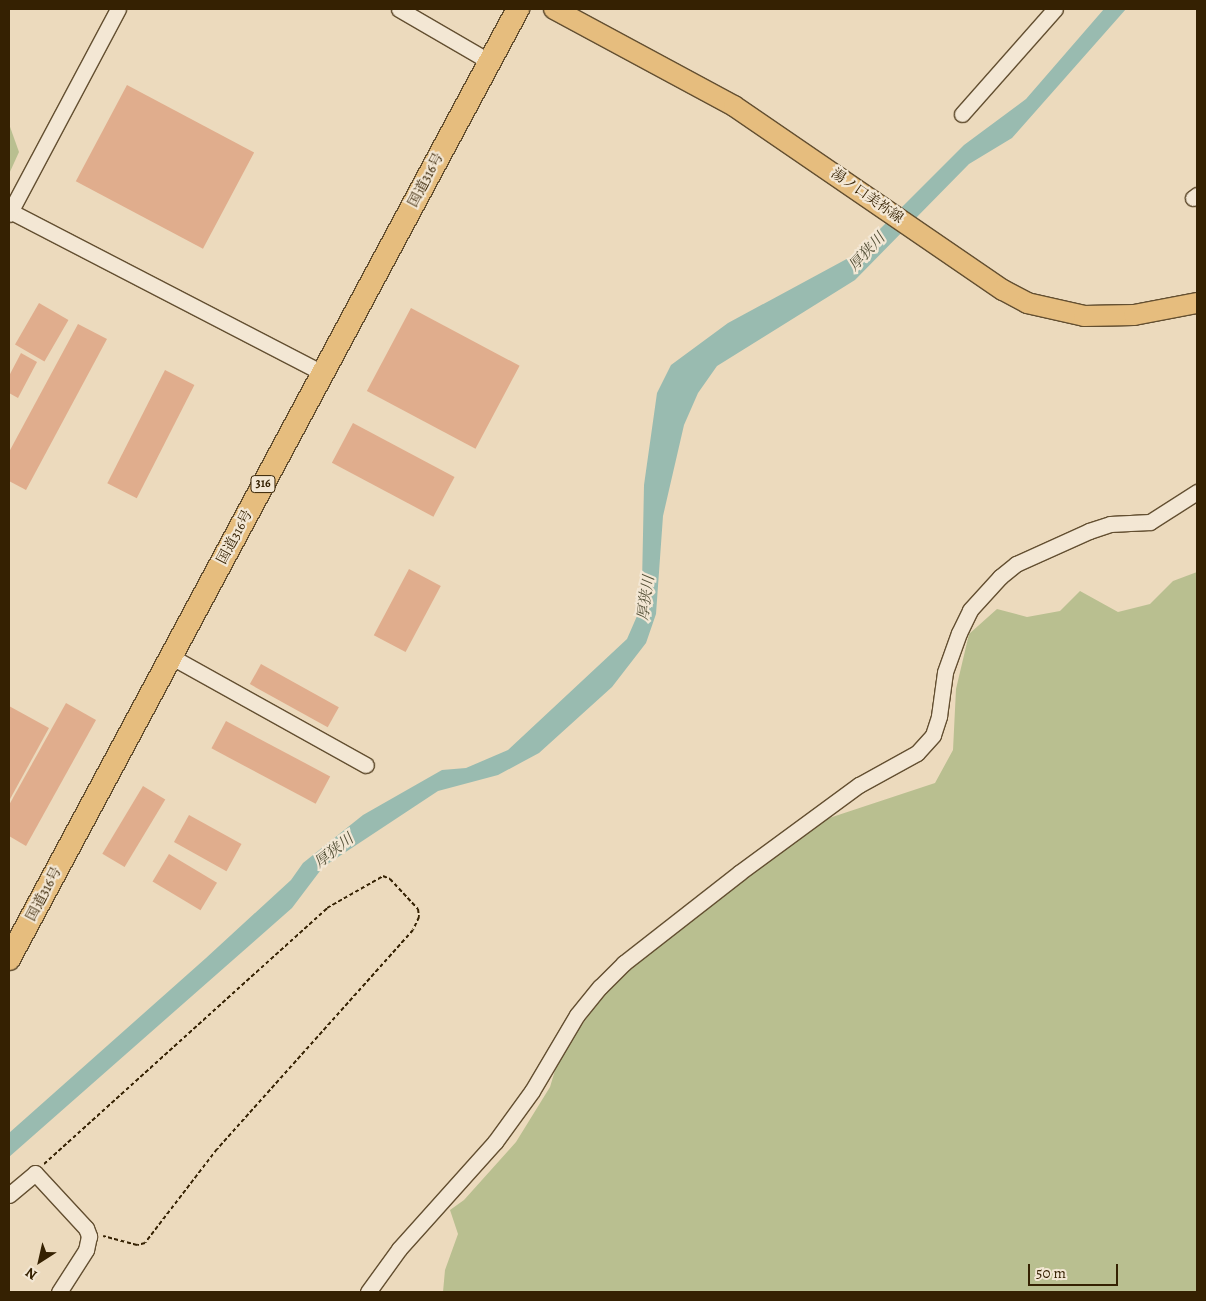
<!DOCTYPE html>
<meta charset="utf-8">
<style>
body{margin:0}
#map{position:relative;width:1206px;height:1301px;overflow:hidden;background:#ecdabd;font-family:Alegreya,"Noto Serif JP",serif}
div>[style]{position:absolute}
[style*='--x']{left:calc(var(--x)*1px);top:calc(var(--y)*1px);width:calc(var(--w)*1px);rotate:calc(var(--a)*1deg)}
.green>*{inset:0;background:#b9bf90}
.water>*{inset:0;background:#99bbb0}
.building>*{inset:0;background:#e0ad8d;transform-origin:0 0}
.path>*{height:2px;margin-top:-1px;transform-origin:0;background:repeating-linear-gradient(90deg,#352102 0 4px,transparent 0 6.5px)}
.roads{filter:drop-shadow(1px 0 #634f31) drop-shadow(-1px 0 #634f31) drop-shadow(0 1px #634f31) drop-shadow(0 -1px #634f31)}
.minor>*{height:15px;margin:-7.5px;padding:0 7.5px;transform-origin:7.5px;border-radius:7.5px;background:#f3e7d4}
.major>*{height:20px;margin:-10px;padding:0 10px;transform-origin:10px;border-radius:10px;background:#e6bd7e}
.highway>*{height:22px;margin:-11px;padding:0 11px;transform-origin:11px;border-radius:11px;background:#e6bd7e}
span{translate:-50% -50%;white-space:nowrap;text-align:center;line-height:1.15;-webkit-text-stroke:4.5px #f3e7d4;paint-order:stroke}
.shield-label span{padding:1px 4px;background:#f3e7d4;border:1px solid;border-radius:4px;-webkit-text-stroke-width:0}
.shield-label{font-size:12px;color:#352102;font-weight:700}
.street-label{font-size:14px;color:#352102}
.water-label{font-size:15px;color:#534f36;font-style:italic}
.frame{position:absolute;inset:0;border:10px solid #352102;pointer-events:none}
.north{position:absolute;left:15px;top:1236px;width:50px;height:50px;-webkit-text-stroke:4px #f3e7d4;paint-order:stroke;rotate:215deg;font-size:14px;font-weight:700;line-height:20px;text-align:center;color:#352102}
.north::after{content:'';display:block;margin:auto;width:18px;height:22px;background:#352102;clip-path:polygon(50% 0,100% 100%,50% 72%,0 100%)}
.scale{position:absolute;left:1028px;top:1264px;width:90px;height:22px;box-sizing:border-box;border:2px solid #352102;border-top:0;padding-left:6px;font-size:15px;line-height:18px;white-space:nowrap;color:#352102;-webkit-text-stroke:4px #f3e7d4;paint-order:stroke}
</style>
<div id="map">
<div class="green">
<div style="clip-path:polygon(9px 124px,19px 152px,9px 174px)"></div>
<div style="clip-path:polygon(1197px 572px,1197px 1292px,443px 1292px,445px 1270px,458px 1234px,450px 1210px,464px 1200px,516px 1142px,550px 1087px,559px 1057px,606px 991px,671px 932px,802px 827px,935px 783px,953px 750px,956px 689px,969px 634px,997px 609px,1027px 617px,1060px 611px,1080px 591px,1118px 612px,1150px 604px,1173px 581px)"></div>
</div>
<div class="water">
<div style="clip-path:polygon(1104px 9px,1126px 9px,1012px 138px,969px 164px,855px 280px,717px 366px,698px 393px,684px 425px,663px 516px,656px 614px,646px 643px,612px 687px,539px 753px,498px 775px,438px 791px,323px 867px,292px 908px,9px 1157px,9px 1133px,206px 958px,291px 880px,303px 863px,363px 815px,442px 770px,466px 768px,508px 750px,627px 639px,637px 616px,642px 584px,644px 485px,657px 393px,671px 365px,728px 323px,854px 255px,964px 145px,1026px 99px)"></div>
</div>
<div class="building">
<div style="left:127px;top:85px;width:144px;height:109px;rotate:28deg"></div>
<div style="left:39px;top:303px;width:34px;height:48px;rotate:30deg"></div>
<div style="left:411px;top:308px;width:123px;height:94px;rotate:28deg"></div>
<div style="clip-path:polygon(78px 324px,107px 339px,26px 490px,9px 481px,9px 452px)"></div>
<div style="clip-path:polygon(21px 353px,37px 362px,18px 398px,9px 393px,9px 376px)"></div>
<div style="left:165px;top:370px;width:33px;height:127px;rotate:27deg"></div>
<div style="left:353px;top:423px;width:115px;height:45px;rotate:28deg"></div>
<div style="left:409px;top:569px;width:36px;height:75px;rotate:28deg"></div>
<div style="left:261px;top:664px;width:89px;height:23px;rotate:29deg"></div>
<div style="clip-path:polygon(66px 703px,96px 720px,26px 846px,9px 836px,9px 805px)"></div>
<div style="clip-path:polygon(9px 706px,49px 728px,9px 801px)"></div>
<div style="left:226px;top:721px;width:118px;height:31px;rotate:28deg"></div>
<div style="left:143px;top:786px;width:26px;height:79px;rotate:31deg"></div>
<div style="left:189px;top:815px;width:60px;height:31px;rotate:29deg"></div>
<div style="left:169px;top:854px;width:56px;height:32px;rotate:31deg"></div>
</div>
<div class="path">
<div style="--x:44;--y:1164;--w:382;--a:-42.1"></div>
<div style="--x:327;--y:908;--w:64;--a:-29.7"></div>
<div style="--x:383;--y:876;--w:8;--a:23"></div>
<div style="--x:390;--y:879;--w:41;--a:47"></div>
<div style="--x:418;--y:909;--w:8;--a:83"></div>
<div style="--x:419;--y:917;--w:14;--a:115"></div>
<div style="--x:413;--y:930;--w:294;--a:131.8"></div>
<div style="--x:217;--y:1149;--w:118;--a:127.5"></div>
<div style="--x:145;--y:1243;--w:8;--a:166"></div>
<div style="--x:137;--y:1245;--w:35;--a:-165"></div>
</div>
<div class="roads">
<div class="minor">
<div style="--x:399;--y:9;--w:105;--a:30.2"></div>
<div style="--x:962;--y:114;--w:140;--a:-48.5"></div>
<div style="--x:1193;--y:198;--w:5;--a:-37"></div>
<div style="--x:10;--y:211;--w:352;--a:27.4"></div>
<div style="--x:9;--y:214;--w:232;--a:-62"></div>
<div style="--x:170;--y:656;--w:224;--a:29.1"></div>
<div style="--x:9;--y:1195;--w:34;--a:-40"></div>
<div style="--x:35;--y:1173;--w:75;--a:47.2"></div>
<div style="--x:86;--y:1228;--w:9;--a:69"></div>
<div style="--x:89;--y:1236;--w:14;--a:102"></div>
<div style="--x:86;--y:1250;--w:50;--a:122.7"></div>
<div style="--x:368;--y:1292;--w:53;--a:-54.2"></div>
<div style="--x:399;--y:1249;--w:144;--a:-48.1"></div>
<div style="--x:495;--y:1142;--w:63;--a:-54"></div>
<div style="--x:532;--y:1091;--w:88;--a:-59.4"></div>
<div style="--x:577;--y:1015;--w:36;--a:-51"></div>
<div style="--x:600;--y:987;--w:34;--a:-45"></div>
<div style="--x:624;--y:963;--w:146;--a:-38"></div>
<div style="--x:739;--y:873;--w:149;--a:-36.3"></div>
<div style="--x:859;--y:785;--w:66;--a:-28.9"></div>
<div style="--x:917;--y:753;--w:24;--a:-48"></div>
<div style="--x:933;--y:735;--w:20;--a:-72"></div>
<div style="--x:939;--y:716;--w:44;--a:-82.2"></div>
<div style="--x:945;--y:672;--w:41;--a:-70.3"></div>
<div style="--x:959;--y:633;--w:25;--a:-64"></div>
<div style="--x:970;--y:610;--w:45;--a:-47.7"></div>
<div style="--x:1000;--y:577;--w:21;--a:-39"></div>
<div style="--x:1016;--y:564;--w:80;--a:-24.3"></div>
<div style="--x:1089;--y:531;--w:22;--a:-18"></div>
<div style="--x:1110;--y:524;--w:40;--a:-2.9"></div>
<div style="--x:1150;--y:522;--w:56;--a:-32.6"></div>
</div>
<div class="major">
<div style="--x:554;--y:9;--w:204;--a:28.3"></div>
<div style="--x:734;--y:106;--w:326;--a:34.4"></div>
<div style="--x:1003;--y:290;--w:27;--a:28"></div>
<div style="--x:1027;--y:303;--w:58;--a:12.8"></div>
<div style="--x:1084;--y:316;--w:50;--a:-1.1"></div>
<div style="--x:1134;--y:315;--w:64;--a:-10.8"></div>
</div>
<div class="highway">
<div style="--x:9;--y:959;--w:1078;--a:-61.82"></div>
</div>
</div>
<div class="shield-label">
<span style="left:263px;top:484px">316</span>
</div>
<div class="street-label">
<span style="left:426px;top:180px;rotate:-62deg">国道316号</span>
<span style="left:867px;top:196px;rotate:35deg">湯ノ口美祢線</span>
<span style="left:235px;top:537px;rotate:-62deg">国道316号</span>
<span style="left:44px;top:894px;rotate:-62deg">国道316号</span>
</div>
<div class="water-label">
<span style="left:867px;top:252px;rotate:-47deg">厚狭川</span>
<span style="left:646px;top:598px;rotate:-82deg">厚狭川</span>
<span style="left:334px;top:851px;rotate:-38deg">厚狭川</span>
</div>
<div class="frame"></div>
<div class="north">N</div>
<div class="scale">50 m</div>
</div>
